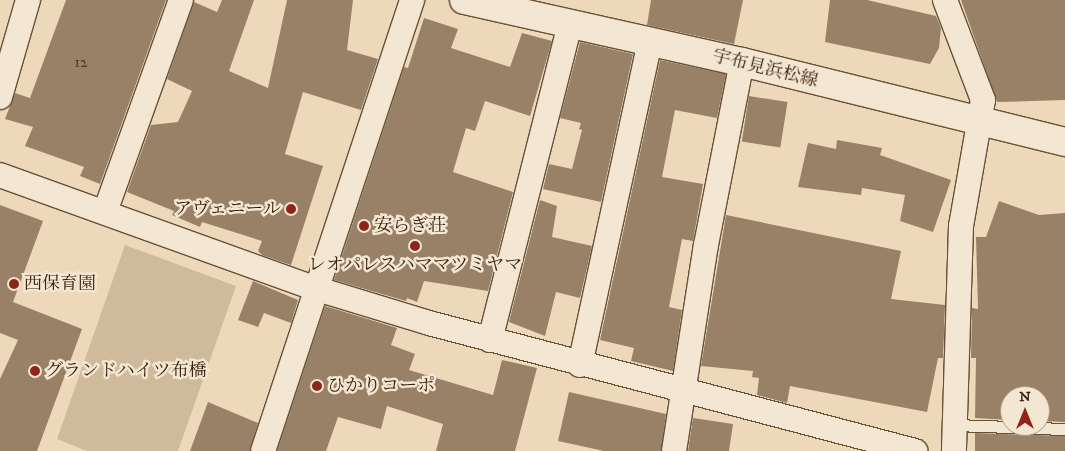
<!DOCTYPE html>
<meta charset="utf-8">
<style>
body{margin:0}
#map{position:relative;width:1065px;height:451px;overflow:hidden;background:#edd9b9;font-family:"IM FELL DW Pica","Noto Serif JP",serif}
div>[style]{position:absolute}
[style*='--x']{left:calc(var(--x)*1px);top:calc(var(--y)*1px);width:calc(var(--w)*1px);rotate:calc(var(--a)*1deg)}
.green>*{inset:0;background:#cfba9c}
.building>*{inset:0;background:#988166;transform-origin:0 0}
.roads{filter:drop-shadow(1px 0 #685037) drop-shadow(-1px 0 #685037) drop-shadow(0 1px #685037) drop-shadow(0 -1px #685037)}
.lane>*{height:11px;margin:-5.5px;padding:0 5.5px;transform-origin:5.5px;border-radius:5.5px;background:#f3e6d2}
.street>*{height:24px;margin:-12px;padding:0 12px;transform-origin:12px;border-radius:12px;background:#f3e6d2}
.secondary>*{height:28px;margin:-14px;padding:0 14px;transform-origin:14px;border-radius:14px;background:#f3e6d2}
.dots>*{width:14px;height:14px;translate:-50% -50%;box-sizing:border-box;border:2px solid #f3e6d2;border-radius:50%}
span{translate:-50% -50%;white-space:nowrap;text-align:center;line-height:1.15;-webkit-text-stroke:5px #f3e6d2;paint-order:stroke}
.number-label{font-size:15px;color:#533a22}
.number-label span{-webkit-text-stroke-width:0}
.street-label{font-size:18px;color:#3c220c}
.poi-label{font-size:18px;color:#3c220c}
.right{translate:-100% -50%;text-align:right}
.left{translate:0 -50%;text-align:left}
.north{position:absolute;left:1000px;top:386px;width:50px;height:50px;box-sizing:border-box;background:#f3e6d2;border:1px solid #aa9883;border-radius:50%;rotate:0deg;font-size:14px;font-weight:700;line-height:20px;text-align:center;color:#3c220c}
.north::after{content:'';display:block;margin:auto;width:18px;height:22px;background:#8f2418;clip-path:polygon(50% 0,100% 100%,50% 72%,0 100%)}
</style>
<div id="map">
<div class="green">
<div style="clip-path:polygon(125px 245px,236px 286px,178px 451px,87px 451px,57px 439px)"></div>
</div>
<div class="building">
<div style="clip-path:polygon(66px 0,166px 0,100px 184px,80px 176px,84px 167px,25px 146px,33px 127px,5px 119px,15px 93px,30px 98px)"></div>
<div style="clip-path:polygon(222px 0,254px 0,229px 71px,268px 88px,287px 0,353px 0,347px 50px,378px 59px,361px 110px,303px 92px,285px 154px,323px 166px,291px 265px,262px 255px,258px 251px,262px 241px,202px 222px,200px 227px,172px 215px,174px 211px,127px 192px,151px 125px,178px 122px,192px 91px,167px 79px,194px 2px,217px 12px)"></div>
<div style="clip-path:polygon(651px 0,743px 0,734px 44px,647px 25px)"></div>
<div style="clip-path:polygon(830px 0,867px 0,936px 16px,941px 28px,939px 48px,930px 64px,825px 42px)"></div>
<div style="clip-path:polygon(961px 0,1065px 0,1065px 100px,997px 102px)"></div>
<div style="clip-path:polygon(424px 18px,458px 29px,451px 48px,510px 67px,522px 33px,552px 41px,530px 116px,485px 101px,475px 131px,466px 128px,453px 172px,513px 192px,488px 291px,424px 281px,417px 302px,407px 298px,406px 301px,334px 280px,404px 67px,408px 68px)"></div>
<div style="clip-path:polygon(580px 42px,633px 54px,601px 202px,543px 189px,549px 164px,572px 169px,582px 130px,579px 129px,581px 123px,560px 118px)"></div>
<div style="clip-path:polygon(660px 60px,726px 74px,717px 118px,675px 110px,662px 177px,703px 184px,693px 241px,682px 239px,669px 307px,682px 310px,673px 371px,631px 361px,634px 348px,600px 340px)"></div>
<div style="left:749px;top:96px;width:39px;height:46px;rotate:9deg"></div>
<div style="clip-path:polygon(837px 140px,882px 148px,880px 155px,951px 180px,933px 232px,900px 221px,905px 195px,862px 188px,861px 195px,798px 187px,808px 143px,836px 149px)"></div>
<div style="clip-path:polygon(540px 200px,557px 206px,552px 237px,592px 246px,580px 298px,556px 292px,545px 336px,509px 322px)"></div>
<div style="clip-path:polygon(999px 201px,1039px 215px,1065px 213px,1065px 422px,1040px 421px,1040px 396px,1010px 396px,1010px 420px,975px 418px,976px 358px,971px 358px,972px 308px,978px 309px,976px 237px,986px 237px)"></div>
<div style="clip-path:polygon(0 205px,43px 221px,13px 302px,82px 329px,37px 451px,0 451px,0 379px,18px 340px,0 333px)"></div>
<div style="clip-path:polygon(726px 215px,901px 251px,891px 299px,945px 305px,943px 358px,938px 358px,927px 412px,790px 386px,787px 403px,757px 395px,759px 378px,752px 377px,753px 371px,701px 366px)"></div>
<div style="clip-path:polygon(253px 281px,298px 300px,291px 323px,264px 313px,258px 327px,238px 320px)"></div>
<div style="clip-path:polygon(325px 306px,397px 328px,391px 345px,415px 354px,409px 370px,493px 395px,502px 360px,537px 368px,515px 451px,436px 451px,443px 424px,387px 406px,381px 429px,338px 417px,326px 451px,277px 451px)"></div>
<div style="clip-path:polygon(569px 392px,666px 414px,661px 451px,604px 451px,558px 441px)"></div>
<div style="clip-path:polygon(208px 402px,258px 423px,250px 451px,190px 451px)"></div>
<div style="clip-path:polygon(693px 418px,733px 424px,729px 451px,688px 451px)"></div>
<div style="clip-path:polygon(975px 433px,1065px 436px,1065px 451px,975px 451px)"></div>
</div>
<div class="roads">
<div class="lane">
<div style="--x:955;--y:425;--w:110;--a:2.1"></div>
</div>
<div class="street">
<div style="--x:945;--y:0;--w:107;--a:69.2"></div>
<div style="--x:983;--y:100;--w:128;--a:99.9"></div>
<div style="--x:961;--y:226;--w:225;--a:91.8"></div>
<div style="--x:0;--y:97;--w:101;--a:-73.9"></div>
<div style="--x:0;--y:175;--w:334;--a:19.8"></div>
<div style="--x:314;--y:288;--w:120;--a:16.9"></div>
<div style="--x:429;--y:323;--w:503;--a:14.76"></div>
<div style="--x:105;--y:212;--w:225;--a:-70.3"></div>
<div style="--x:490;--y:340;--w:326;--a:-75.8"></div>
<div style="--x:580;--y:365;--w:331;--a:-77.8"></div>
<div style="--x:263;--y:451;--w:475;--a:-71.7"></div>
<div style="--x:674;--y:451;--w:208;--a:-81.2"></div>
<div style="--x:706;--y:245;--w:187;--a:-78.9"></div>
</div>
<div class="secondary">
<div style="--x:464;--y:0;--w:285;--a:12.6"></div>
<div style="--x:742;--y:62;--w:333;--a:13.9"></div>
</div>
</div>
<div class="dots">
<div style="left:291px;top:209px;background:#8f2418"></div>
<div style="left:364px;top:226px;background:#8f2418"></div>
<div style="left:415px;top:246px;background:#8f2418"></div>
<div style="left:14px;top:284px;background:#8f2418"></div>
<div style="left:35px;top:371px;background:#8f2418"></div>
<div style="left:317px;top:386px;background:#8f2418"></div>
</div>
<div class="number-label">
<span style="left:81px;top:63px">12</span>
</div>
<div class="street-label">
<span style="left:765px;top:69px;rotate:14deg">宇布見浜松線</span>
</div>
<div class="poi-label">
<span class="right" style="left:281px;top:209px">アヴェニール</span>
<span class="left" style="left:374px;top:226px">安らぎ荘</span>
<span style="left:415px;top:265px">レオパレスハママツミヤマ</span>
<span class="left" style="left:24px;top:284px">西保育園</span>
<span class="left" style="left:45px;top:371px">グランドハイツ布橋</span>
<span class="left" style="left:327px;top:386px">ひかりコーポ</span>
</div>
<div class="north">N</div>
</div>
